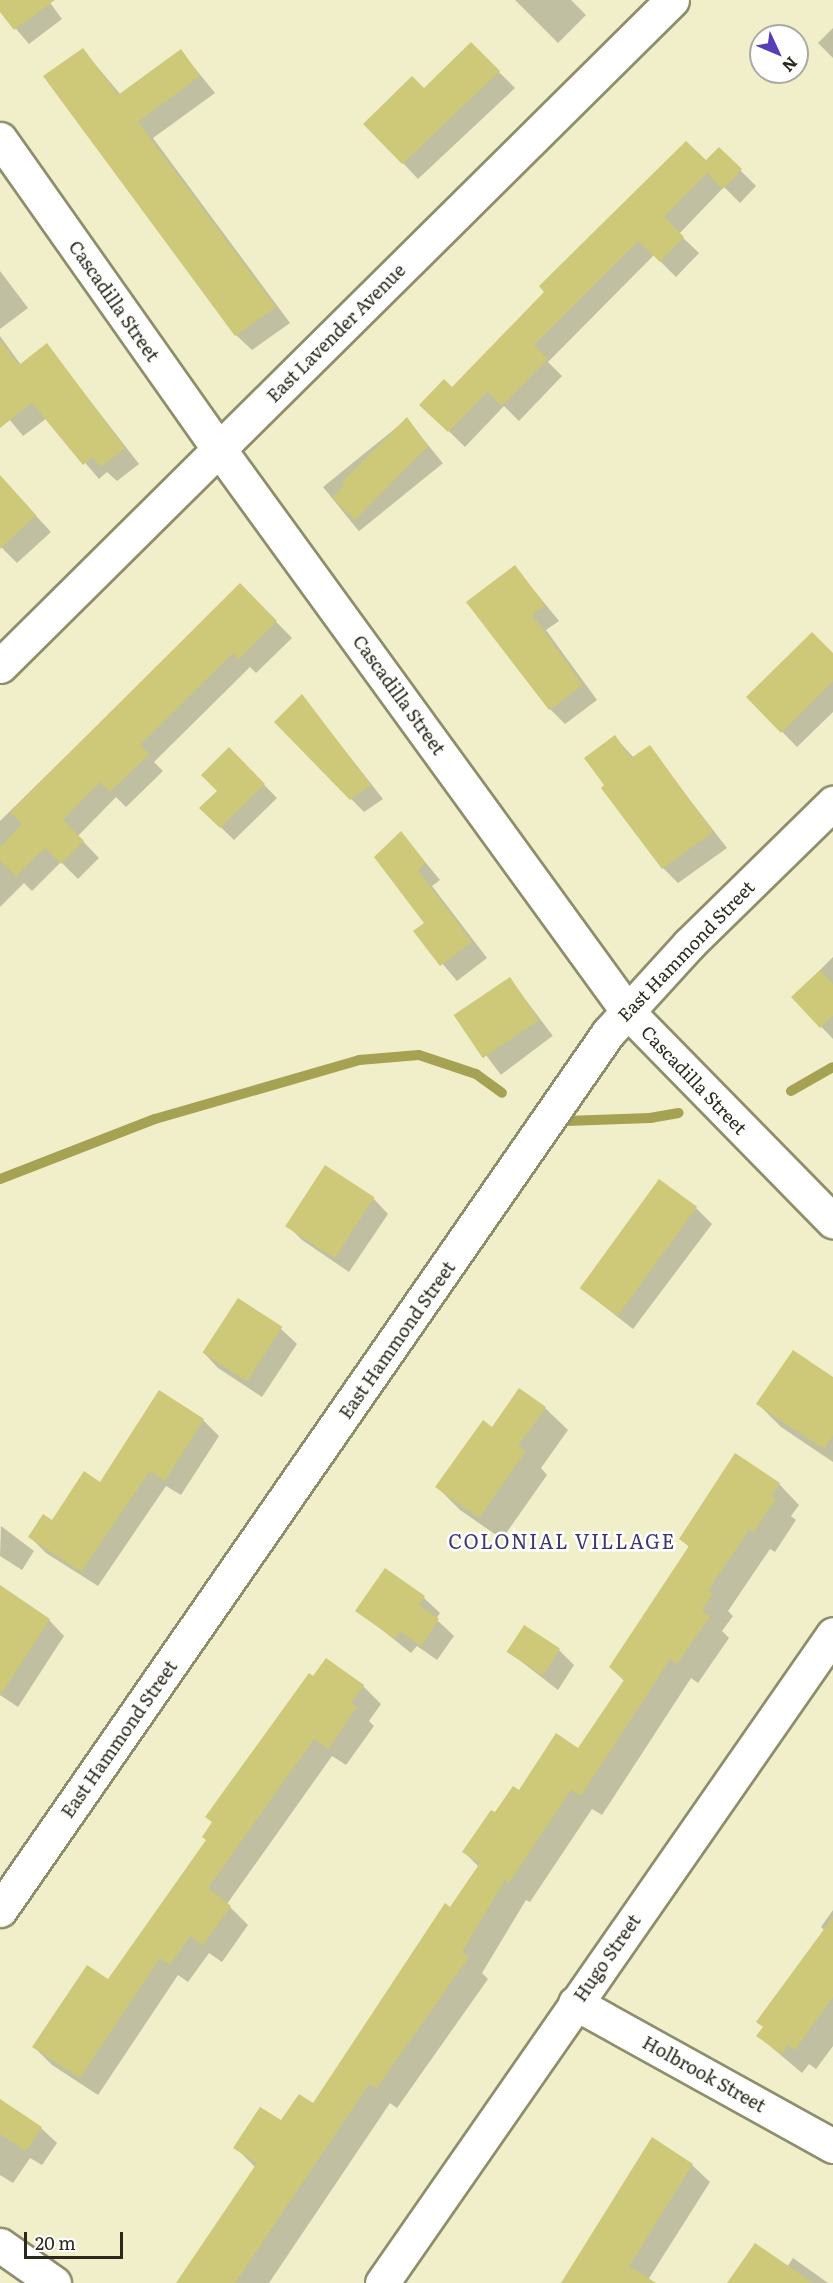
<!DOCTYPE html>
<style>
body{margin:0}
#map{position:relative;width:833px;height:2283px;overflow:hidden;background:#f0efca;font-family:Literata,serif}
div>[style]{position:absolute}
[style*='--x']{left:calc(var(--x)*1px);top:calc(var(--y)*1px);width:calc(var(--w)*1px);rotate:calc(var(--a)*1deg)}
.shadow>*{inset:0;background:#0003;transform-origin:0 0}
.stream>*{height:10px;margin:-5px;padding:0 5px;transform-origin:5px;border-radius:5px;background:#a6a253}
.building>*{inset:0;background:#cdc979;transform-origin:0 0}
.roads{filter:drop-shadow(2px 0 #8f8e6c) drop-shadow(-2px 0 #8f8e6c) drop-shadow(0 2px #8f8e6c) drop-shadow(0 -2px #8f8e6c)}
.minor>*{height:33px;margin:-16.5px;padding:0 16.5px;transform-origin:16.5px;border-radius:16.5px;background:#fff}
span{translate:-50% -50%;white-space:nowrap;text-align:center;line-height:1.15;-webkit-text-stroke:5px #fff;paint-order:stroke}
.street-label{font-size:18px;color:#2a291b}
.neighbourhood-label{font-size:20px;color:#3e3773;letter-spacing:1.5px}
.north{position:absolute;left:749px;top:24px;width:60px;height:60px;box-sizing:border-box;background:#fff;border:2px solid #aaa9a4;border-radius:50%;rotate:134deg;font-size:16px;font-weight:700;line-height:24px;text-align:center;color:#2a291b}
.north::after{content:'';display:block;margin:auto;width:21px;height:27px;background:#563eb6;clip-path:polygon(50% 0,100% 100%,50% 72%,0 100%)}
.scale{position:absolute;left:24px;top:2232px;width:99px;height:27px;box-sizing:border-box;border:3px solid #2a291b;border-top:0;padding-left:8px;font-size:18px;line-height:21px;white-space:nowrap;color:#2a291b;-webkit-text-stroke:4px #fff;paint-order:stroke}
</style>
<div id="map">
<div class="shadow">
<div style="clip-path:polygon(0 0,48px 0,62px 19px,29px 44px,0 10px)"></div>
<div style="clip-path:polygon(515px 0,571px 0,586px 15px,558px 43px)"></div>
<div style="clip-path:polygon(833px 28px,833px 58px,818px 43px)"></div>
<div style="clip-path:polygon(471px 44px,515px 88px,418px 179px,403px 163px,425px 90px)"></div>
<div style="clip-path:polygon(83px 50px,121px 95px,181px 51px,215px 93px,153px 138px,290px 323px,252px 350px,236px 335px)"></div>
<div style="clip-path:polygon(719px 149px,756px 186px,740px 203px,724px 187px,679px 234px,699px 253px,676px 277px,654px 255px,548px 362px,562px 376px,519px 421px,504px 406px,465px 447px,421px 404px,452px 389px)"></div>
<div style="clip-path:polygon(0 271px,28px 308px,0 329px)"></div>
<div style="clip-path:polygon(0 336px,21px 365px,47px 345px,139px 464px,117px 481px,107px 472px,99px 479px,47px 418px,23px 436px,0 408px)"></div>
<div style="left:407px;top:419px;width:57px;height:108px;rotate:51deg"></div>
<div style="clip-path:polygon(0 497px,25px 504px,51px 532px,17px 563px,0 546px)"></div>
<div style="clip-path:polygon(515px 567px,559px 621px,546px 630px,597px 700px,565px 724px,550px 709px)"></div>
<div style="clip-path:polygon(240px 585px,292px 638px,256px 673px,250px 667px,154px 762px,163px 771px,126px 807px,116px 797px,78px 836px,99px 858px,78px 879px,61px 862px,32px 891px,24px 883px,0 907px,0 821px)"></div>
<div style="clip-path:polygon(833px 655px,833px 712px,797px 747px,748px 697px)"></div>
<div style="clip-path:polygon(302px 696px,383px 799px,364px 812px,276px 722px)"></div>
<div style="clip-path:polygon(615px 737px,634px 758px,649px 747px,727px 848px,678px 883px,663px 868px,606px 786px)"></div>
<div style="clip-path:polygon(229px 749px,277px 798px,234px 840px,201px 808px,219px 791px)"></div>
<div style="clip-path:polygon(401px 833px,440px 880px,432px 886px,487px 958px,457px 981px,415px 931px,426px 923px)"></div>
<div style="clip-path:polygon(833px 957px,833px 1039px,793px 997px)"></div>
<div style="left:510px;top:979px;width:71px;height:65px;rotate:53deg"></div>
<div style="clip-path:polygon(373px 1198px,388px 1214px,349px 1272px,302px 1240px,286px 1224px)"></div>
<div style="clip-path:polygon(696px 1208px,712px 1224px,633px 1329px,582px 1289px)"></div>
<div style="clip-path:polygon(238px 1300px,281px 1329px,297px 1344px,262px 1397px,218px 1368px,203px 1352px)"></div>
<div style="clip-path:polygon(833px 1379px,833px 1462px,781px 1427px,758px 1404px)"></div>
<div style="clip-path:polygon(159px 1392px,203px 1420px,219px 1436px,181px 1495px,166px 1486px,98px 1586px,46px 1553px,30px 1537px,101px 1484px)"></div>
<div style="clip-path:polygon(545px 1408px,568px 1430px,541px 1468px,547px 1475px,502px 1539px,460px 1510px,437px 1487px,492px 1429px)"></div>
<div style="clip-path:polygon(779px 1484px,799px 1505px,791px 1516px,796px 1520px,775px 1552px,770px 1549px,728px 1611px,733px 1616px,722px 1631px,729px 1638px,698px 1683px,691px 1678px,602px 1815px,592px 1809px,530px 1902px,526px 1900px,482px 1973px,488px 1979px,397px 2108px,390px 2103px,269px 2283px,188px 2283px,256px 2168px,235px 2147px,313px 2105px,479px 1867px,464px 1852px,519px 1792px,579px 1750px,625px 1682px,611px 1667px,690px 1548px,681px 1539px)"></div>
<div style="clip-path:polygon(1px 1526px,34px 1551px,22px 1570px,0 1556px)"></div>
<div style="clip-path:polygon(0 1587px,49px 1620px,64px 1636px,18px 1707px,0 1695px)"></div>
<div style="clip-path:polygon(424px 1598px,440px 1613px,436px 1619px,454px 1636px,437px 1660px,417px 1646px,411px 1653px,357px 1610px)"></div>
<div style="clip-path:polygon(559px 1650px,574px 1665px,558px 1690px,509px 1652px)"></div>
<div style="clip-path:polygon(314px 1678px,363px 1686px,381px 1704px,369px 1721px,374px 1726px,346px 1765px,332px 1756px,227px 1904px,248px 1925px,222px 1962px,209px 1953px,188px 1982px,178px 1975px,98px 2095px,52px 2065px,34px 2047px,108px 1981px,208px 1840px)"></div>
<div style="clip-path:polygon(833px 1910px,833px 2046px,816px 2069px,809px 2064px,802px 2073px,758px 2036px,825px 1931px,821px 1927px)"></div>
<div style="clip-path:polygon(0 2102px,41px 2128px,57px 2143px,42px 2165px,30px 2158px,13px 2183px,0 2175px)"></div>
<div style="clip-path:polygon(692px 2165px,710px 2182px,646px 2283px,570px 2283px)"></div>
<div style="clip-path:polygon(793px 2258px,828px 2283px,731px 2283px,787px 2267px)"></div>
</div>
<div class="stream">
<div style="--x:791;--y:1091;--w:48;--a:-29.7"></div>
<div style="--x:566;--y:1121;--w:84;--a:-2"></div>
<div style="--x:650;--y:1118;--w:29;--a:-10"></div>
<div style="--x:0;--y:1179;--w:166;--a:-21.2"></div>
<div style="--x:155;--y:1119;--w:212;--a:-16.1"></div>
<div style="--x:359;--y:1060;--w:60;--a:-4.8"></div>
<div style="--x:419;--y:1055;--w:60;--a:18.4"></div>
<div style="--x:476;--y:1074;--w:32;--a:36"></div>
</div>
<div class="building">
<div style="clip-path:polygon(0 0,55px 0,14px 30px,0 12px)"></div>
<div style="clip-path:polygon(471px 42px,500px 71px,402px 164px,363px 124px,412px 76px,424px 88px)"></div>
<div style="clip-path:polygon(83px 48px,118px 95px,181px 49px,200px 76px,138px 122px,276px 307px,235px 336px,43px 76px)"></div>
<div style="clip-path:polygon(686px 141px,706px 160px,719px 147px,742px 169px,723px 189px,707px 173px,664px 217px,684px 237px,660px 262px,638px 241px,534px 345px,548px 359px,502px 406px,487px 392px,448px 432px,419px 405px,444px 379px,452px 387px,544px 292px,539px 286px)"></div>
<div style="clip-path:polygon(0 340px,19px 365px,47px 343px,125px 448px,101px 467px,92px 457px,83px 465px,32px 403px,0 428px)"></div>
<div style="clip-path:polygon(407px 417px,428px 446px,355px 520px,332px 498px,344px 485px,342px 482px)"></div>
<div style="clip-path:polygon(0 475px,36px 515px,0 549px)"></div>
<div style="clip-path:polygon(515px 565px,545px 605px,532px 615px,583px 685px,549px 710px,466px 602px)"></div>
<div style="clip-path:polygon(240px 583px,277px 621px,239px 659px,233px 653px,140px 745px,149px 754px,110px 792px,100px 782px,63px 820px,84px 841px,61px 864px,45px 848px,16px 876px,0 861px,0 847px,22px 824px,10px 812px)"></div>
<div style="clip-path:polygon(812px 632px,833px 653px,833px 681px,781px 733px,746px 697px)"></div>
<div style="clip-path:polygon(302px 694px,371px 785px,350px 800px,274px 722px)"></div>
<div style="clip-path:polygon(615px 735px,631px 758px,650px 745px,713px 832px,662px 869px,601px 788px,604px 785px,584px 758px)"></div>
<div style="clip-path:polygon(229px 747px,265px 784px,220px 828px,199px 808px,217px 791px,201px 775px)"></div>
<div style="clip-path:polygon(401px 831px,426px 863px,418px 870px,472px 942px,440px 966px,413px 931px,424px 923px,374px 857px)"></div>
<div style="clip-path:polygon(820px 970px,833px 984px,833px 1015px,820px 1028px,791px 997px)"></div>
<div style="left:510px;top:977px;width:52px;height:68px;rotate:56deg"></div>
<div style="left:325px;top:1165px;width:59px;height:73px;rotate:33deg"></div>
<div style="left:659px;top:1179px;width:47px;height:135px;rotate:36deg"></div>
<div style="left:238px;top:1298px;width:53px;height:65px;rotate:33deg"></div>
<div style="clip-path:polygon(793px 1350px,833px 1377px,833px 1435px,824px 1449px,756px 1404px)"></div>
<div style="clip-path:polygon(519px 1388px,546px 1407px,518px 1446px,526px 1451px,479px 1518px,435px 1487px,483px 1420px,492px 1427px)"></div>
<div style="clip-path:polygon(159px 1390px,204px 1419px,165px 1481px,150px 1471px,81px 1572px,28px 1537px,43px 1514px,52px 1520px,84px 1471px,100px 1482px)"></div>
<div style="clip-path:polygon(735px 1453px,780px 1483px,771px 1496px,776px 1499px,754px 1532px,749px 1530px,708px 1590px,713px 1594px,702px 1611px,710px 1616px,677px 1664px,670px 1659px,581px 1796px,571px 1790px,509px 1883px,505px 1880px,462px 1952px,469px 1957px,376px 2089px,369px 2084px,235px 2283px,176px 2283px,257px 2163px,233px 2148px,260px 2107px,281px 2120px,299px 2094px,313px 2103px,445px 1903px,450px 1907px,480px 1863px,462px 1852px,491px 1810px,495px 1812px,513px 1786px,519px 1790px,556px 1733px,578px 1748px,624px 1680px,609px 1667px,689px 1546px,679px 1539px)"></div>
<div style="clip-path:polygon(385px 1568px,425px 1596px,419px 1605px,439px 1619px,421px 1646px,400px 1631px,395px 1639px,355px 1611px)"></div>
<div style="clip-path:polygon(0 1585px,50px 1619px,0 1696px)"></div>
<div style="left:524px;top:1625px;width:43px;height:32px;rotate:33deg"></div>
<div style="clip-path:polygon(326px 1658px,364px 1685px,351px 1703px,357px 1707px,328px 1749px,314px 1739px,208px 1888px,231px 1906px,203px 1945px,190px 1936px,170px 1965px,160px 1958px,80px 2078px,32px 2047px,87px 1965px,108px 1979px,206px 1840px,202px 1837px,212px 1822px,205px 1817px,309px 1673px,313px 1676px)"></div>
<div style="clip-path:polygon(833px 1917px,833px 1997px,795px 2050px,788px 2045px,782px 2054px,756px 2036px,763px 2027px,756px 2022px)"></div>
<div style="clip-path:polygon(0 2099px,42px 2127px,26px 2151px,0 2134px)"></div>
<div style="clip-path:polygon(652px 2137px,693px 2164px,629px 2266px,656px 2283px,561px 2283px)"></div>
<div style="clip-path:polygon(755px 2243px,813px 2283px,727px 2283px)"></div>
</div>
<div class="roads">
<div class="minor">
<div style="--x:0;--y:139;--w:380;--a:54.8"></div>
<div style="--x:219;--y:449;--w:696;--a:54"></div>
<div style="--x:628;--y:1012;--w:293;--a:45.6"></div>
<div style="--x:0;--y:666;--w:946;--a:-44.74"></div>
<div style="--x:0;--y:1910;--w:1067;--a:-55.27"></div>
<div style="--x:608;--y:1033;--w:120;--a:-47.7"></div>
<div style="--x:689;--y:944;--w:202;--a:-44.4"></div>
<div style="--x:575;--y:2003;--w:295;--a:29"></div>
<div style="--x:0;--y:2245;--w:66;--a:35.1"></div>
<div style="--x:382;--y:2283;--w:790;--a:-55.2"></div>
</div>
</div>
<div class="street-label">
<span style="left:114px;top:301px;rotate:55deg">Cascadilla Street</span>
<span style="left:336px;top:333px;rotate:-45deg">East Lavender Avenue</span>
<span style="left:399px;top:695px;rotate:54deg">Cascadilla Street</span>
<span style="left:686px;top:951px;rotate:-46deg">East Hammond Street</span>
<span style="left:694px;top:1080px;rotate:46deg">Cascadilla Street</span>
<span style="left:397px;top:1340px;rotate:-55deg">East Hammond Street</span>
<span style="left:119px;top:1739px;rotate:-55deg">East Hammond Street</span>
<span style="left:607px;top:1958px;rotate:-55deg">Hugo Street</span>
<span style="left:704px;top:2074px;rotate:29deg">Holbrook Street</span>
</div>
<div class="neighbourhood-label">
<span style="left:562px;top:1540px">COLONIAL VILLAGE</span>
</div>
<div class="north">N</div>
<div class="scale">20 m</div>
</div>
